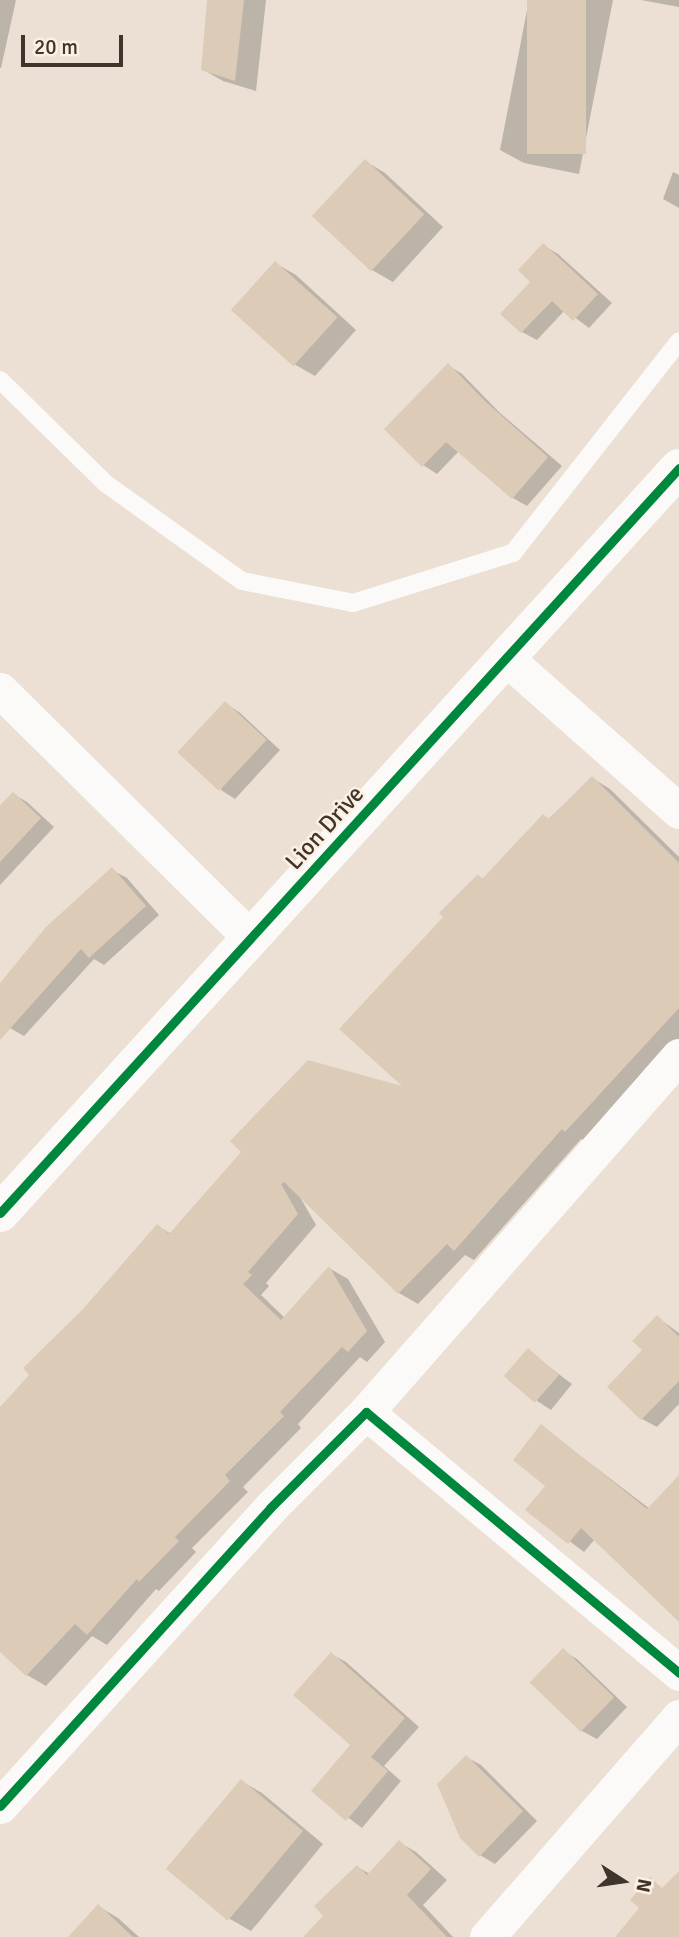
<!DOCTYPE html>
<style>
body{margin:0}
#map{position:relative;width:679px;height:1937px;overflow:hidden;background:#ece0d4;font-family:Signika,sans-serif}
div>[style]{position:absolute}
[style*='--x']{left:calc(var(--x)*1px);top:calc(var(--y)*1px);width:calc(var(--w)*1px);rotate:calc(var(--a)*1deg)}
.shadow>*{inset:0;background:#0003}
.building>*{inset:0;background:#dcccb7;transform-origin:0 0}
.lane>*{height:18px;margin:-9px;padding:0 9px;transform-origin:9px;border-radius:9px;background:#fcfaf9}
.street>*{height:35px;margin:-17.5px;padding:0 17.5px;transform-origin:17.5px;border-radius:17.5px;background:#fcfaf9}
.secondary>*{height:38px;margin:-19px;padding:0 19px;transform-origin:19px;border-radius:19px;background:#fcfaf9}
.cycleway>*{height:9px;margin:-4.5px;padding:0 4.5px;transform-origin:4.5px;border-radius:4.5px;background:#00873e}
span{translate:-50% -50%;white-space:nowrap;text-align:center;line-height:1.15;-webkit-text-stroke:5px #fdefe1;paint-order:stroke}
.street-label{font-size:24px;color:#3e352c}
.north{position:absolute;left:588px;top:1846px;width:70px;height:70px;-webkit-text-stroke:5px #fdefe1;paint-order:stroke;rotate:102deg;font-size:19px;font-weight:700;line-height:28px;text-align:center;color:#3e352c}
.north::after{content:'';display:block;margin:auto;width:24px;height:32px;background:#3e352c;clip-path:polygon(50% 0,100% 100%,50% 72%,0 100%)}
.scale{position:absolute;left:21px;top:35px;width:102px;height:32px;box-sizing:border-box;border:4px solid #3e352c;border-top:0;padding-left:9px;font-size:21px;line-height:24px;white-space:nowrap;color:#3e352c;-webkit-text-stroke:5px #fdefe1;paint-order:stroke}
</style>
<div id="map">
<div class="shadow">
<div style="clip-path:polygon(0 0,16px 0,1px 68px,0 68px)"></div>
<div style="clip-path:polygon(209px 0,266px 0,256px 91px,223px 81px,202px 69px)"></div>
<div style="clip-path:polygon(529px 0,613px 0,579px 174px,524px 163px,500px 150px)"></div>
<div style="clip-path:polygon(641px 0,679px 0,679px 7px)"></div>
<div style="clip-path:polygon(365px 161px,385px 173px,443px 227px,393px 282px,372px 270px)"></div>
<div style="clip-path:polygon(673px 172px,679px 175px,679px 208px,663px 199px)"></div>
<div style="clip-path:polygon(543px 245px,558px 254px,612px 303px,589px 328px,565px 310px,537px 340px,522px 332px)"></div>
<div style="clip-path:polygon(275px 263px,296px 275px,356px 330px,315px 376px,294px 364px)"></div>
<div style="clip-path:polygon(448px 365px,462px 374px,499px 412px,562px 466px,527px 506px,513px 498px,459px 451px,437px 474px,423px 465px)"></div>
<div style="clip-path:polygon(225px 703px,239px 712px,280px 750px,235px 799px,221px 790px)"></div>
<div style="clip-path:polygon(592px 778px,610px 789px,679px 857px,679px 1040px,585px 1141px,581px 1139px,474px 1260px,465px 1255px,418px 1304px,399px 1293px,300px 1197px,316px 1225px,266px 1283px,269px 1286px,261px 1295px,285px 1318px,329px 1268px,348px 1279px,385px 1342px,367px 1362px,360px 1357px,298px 1424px,301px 1428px,243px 1487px,248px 1492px,192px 1548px,196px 1552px,159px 1591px,156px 1589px,107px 1645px,92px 1636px,46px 1686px,27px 1675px,0 1649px,0 1409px,158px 1226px,171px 1234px,408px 1089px,445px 917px,478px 876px,484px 880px)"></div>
<div style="clip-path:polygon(13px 794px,27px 802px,54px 827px,0 885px,0 808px)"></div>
<div style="clip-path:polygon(112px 870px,127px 878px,159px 915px,104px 965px,94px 959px,24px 1036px,10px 1028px,0 1020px,0 985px)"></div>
<div style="clip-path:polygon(657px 1317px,679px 1333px,679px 1404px,657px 1427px,642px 1419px,609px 1387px,644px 1350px)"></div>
<div style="clip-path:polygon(528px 1351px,572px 1384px,551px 1410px,537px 1401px)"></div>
<div style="clip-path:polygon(541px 1426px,650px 1509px,679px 1478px,679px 1619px,595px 1539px,584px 1552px,528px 1510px,547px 1486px)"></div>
<div style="clip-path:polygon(563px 1651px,577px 1659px,627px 1707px,597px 1739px,582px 1731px,533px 1683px)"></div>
<div style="clip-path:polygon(331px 1654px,346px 1662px,419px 1727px,384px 1766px,401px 1781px,362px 1828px,313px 1791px,353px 1744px)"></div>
<div style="clip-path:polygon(466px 1757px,481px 1765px,537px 1821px,495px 1864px,480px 1855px)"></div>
<div style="clip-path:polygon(241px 1781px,262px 1793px,323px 1844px,251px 1931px,230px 1919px,172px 1870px)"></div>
<div style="clip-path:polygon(399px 1842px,416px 1852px,447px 1880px,423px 1905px,453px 1937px,305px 1937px,325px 1916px,357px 1867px,370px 1874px)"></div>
<div style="clip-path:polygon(98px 1906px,118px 1918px,139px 1937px,70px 1937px)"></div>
</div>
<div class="building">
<div style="clip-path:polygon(207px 0,244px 0,235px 81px,201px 70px)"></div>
<div style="left:527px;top:0;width:59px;height:154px"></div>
<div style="left:365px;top:159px;width:81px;height:78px;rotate:43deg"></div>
<div style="clip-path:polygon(543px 243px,598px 294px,573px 321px,552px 301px,521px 333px,500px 314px,530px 282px,518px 270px)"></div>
<div style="left:275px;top:261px;width:84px;height:66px;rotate:42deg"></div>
<div style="clip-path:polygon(448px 363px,485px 401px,548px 457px,512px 499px,446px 442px,422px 467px,384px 429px)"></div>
<div style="left:225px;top:701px;width:57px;height:70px;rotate:43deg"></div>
<div style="clip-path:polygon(592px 776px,679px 863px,679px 1008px,565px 1132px,562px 1129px,454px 1251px,447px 1244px,398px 1294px,284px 1182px,281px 1184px,298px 1214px,248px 1272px,252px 1275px,243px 1284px,281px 1320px,329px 1266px,367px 1331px,348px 1352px,342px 1347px,280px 1412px,284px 1416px,225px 1475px,230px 1481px,175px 1537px,179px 1541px,139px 1582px,137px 1579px,87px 1635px,75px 1624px,26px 1676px,0 1652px,0 1407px,29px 1375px,23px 1368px,84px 1308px,157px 1224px,169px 1234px,241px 1152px,230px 1141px,308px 1060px,402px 1086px,339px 1029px,443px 917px,439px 913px,478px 874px,482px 879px,543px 814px,549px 819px)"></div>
<div style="clip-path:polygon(13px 792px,41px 818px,0 862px,0 805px)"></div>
<div style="clip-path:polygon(112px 867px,146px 906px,89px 958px,81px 949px,0 1040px,0 983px,46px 927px)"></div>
<div style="clip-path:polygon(657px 1315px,679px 1337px,679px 1381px,641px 1420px,607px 1387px,642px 1350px,632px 1341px)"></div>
<div style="left:528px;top:1348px;width:41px;height:37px;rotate:41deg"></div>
<div style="clip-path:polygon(541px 1424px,647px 1509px,679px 1475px,679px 1622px,581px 1528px,568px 1544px,525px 1510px,545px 1486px,513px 1460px)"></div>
<div style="left:563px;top:1648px;width:71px;height:48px;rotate:44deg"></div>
<div style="clip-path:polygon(331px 1652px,405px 1718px,371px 1757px,388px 1771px,346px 1821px,311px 1791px,350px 1745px,293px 1695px)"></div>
<div style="clip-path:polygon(466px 1755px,523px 1811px,479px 1857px,460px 1838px,437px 1784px)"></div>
<div style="left:241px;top:1779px;width:81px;height:117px;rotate:40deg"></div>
<div style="clip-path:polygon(399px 1840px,431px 1869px,407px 1895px,447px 1937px,303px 1937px,323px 1916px,314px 1906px,357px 1865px,367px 1875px)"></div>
<div style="clip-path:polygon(679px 1871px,679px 1937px,615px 1937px,639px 1908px,630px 1900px,650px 1877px,662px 1888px)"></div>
<div style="clip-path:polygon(98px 1904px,133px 1937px,68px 1937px)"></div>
</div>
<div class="lane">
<div style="--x:0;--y:380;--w:147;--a:44.4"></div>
<div style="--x:105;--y:483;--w:168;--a:35.6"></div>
<div style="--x:242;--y:581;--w:113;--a:11.2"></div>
<div style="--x:353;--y:603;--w:168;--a:-17.4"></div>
<div style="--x:513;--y:553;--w:269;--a:-51.9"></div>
</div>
<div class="street">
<div style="--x:506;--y:658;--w:231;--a:41.5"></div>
<div style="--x:0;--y:690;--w:353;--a:44.7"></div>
<div style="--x:366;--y:1412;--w:474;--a:-48.7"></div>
<div style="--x:0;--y:1806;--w:402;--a:-47.8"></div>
<div style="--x:270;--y:1508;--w:136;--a:-45"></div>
<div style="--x:366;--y:1412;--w:408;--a:39.8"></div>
<div style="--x:487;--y:1937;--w:292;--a:-48.9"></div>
</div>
<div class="secondary">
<div style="--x:0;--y:1213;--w:1008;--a:-47.65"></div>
</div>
<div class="cycleway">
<div style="--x:0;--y:1213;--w:1008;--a:-47.65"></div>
<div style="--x:0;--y:1806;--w:402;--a:-47.8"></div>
<div style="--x:270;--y:1508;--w:136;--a:-45"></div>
<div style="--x:366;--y:1412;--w:408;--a:39.8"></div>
</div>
<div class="street-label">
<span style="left:325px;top:828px;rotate:-48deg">Lion Drive</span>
</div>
<div class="north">N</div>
<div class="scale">20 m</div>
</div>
